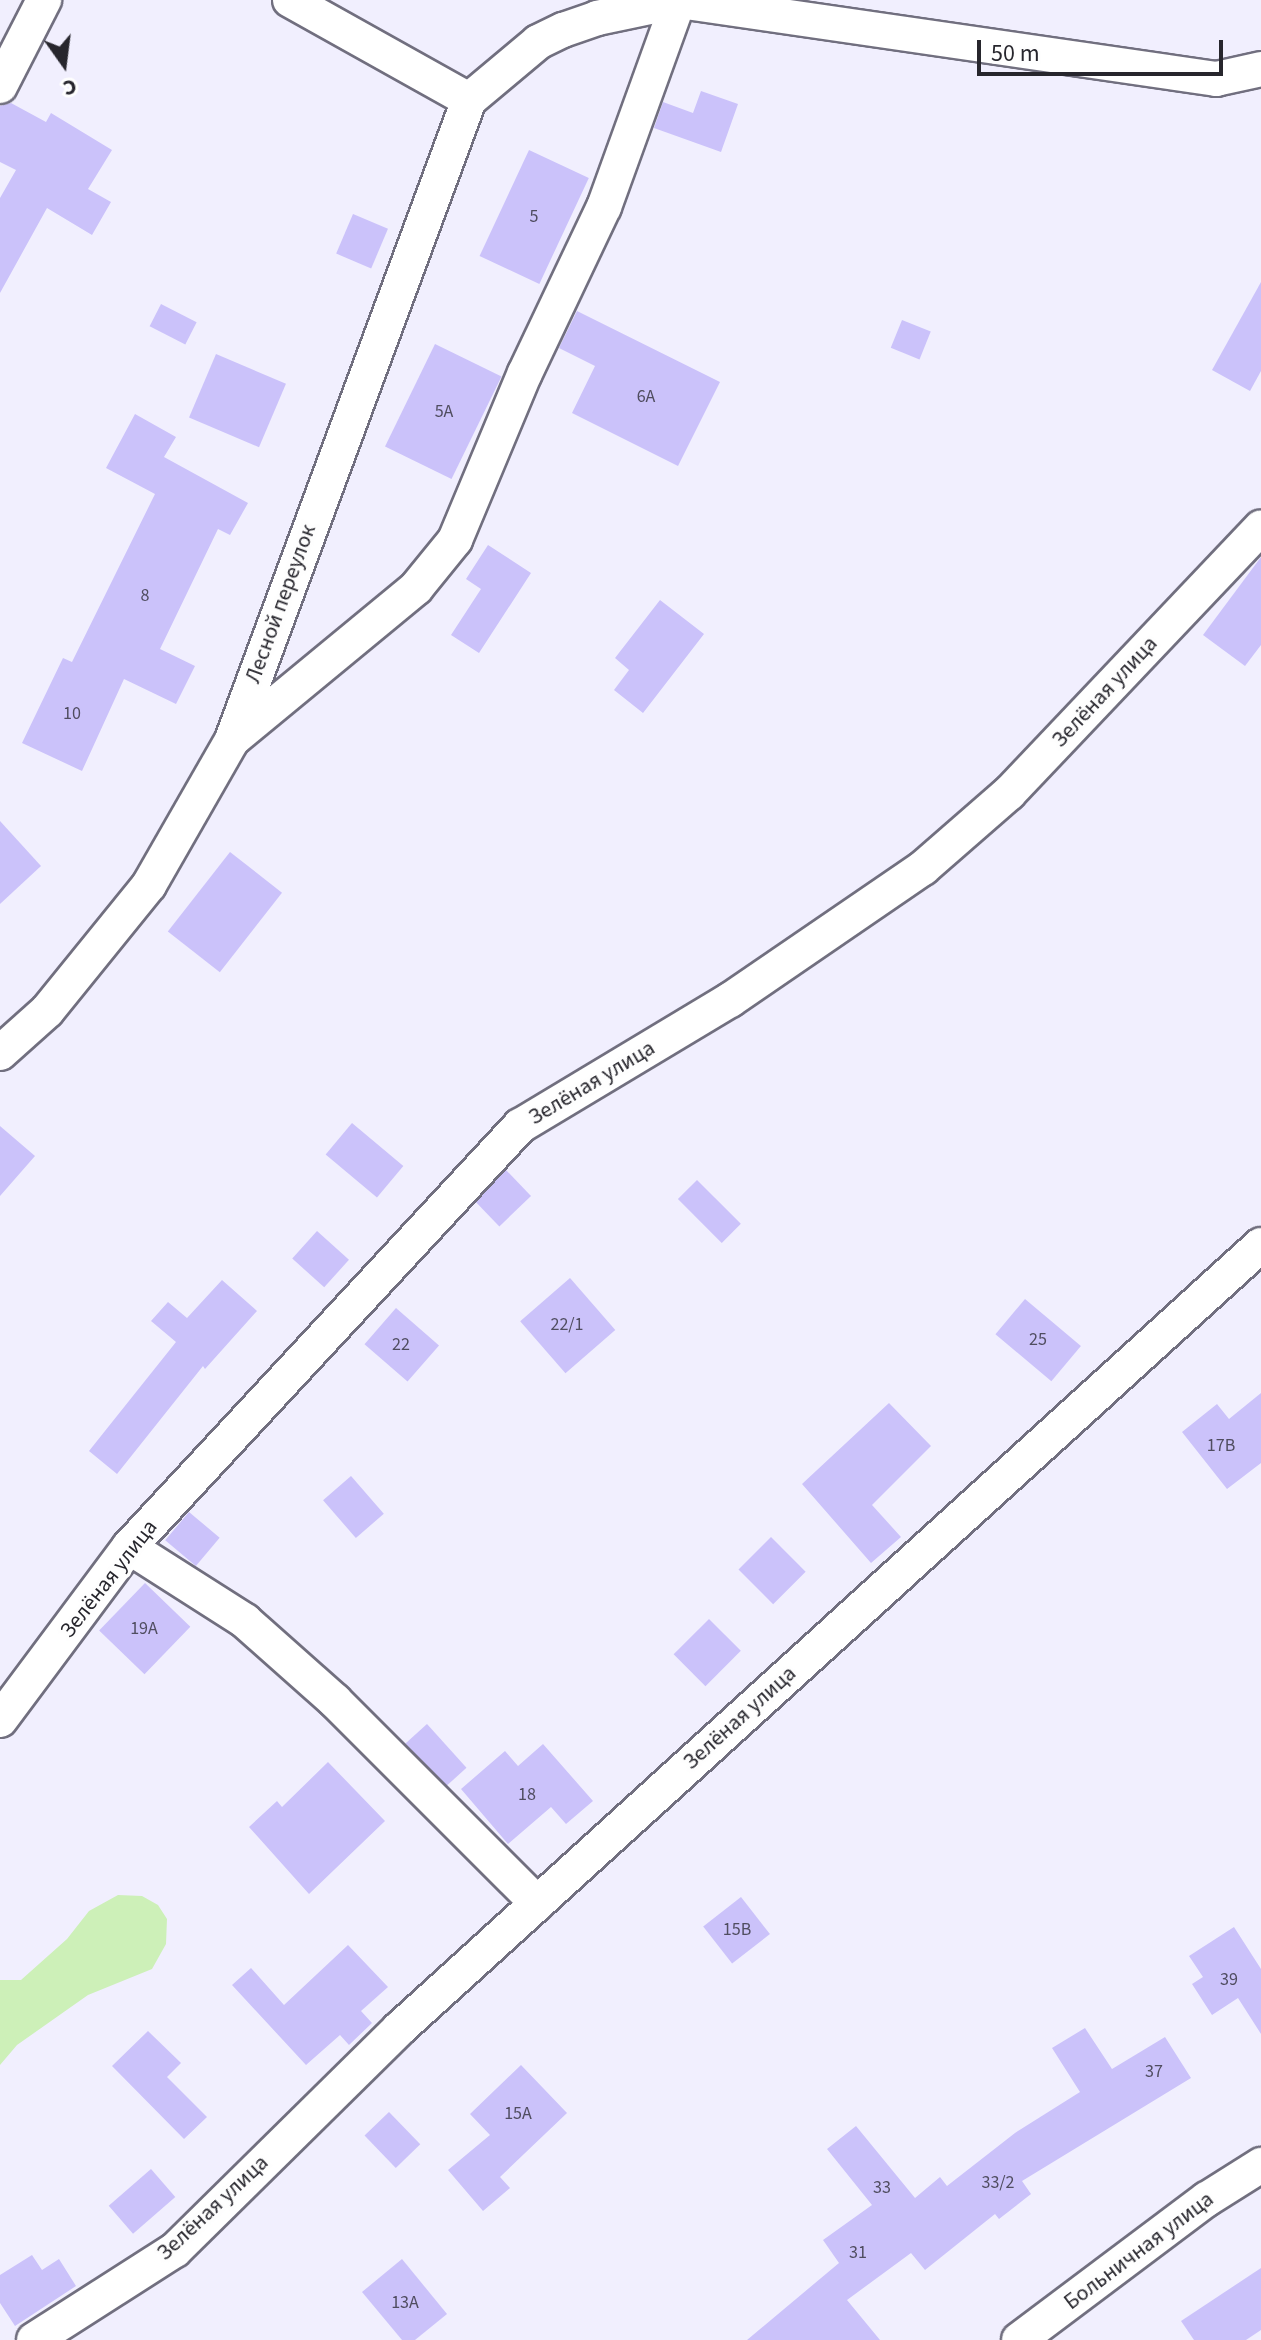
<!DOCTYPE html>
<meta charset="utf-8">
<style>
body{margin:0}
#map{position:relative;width:1261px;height:2340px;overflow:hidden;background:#f1effe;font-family:"Source Sans 3",sans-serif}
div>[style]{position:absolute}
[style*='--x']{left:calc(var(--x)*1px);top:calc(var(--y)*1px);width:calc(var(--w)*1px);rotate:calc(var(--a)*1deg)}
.green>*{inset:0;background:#cdf0b8}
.building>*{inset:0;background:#cbc2fa;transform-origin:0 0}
.roads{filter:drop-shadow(2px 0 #716f7f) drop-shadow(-2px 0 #716f7f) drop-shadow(0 2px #716f7f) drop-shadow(0 -2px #716f7f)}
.street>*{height:34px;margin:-17px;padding:0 17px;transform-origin:17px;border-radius:17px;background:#fff}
span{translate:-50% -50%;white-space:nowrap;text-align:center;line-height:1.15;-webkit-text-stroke:7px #fefefe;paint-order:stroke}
.number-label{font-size:18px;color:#504d60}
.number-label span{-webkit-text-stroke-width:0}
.street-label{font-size:22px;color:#27262d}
.north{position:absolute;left:24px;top:24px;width:80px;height:80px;-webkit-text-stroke:6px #fefefe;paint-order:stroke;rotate:166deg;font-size:22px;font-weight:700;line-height:32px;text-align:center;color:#27262d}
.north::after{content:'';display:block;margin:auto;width:28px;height:36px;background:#27262d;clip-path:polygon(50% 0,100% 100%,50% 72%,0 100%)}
.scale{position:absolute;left:977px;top:40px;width:246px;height:36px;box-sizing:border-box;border:4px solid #27262d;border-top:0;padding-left:10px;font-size:24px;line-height:28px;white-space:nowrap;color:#27262d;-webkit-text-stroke:6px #fefefe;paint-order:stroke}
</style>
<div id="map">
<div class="green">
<div style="clip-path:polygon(118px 1895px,142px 1896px,158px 1905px,167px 1919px,166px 1944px,152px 1969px,88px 1995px,17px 2045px,0 2065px,0 1980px,21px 1980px,67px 1939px,89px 1911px)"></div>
</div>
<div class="building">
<div style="clip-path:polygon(701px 91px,738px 104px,721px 152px,654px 128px,663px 102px,693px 113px)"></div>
<div style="clip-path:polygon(11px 103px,46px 122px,51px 113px,112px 150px,88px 189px,111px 202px,92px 235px,47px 208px,0 293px,0 198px,16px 170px,0 162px,0 106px)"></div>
<div style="left:529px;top:150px;width:66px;height:117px;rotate:25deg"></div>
<div style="left:353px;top:214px;width:38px;height:43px;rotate:23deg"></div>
<div style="clip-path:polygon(1261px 282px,1261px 371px,1250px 391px,1212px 370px)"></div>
<div style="left:161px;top:304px;width:40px;height:25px;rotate:27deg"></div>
<div style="clip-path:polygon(577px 311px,720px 382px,678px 466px,572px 413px,595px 366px,559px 348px)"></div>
<div style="left:902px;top:320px;width:31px;height:30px;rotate:22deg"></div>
<div style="left:435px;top:344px;width:74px;height:114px;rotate:26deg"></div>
<div style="left:216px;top:354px;width:76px;height:69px;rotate:23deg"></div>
<div style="clip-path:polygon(135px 414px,176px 437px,164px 457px,248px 503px,230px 535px,218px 529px,160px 649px,195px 666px,176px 704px,124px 679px,82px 771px,22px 743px,63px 658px,72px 662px,155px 494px,106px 468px)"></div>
<div style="clip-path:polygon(488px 545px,531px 573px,479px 653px,451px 635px,481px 589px,466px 579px)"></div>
<div style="clip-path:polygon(1261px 557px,1261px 645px,1245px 666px,1203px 635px)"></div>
<div style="clip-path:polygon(660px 600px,704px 634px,643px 713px,614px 690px,629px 670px,615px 658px)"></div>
<div style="clip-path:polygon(0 821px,41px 866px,0 904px)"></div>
<div style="left:230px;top:852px;width:66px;height:101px;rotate:38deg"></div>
<div style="left:352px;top:1123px;width:67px;height:41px;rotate:40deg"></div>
<div style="clip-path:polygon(0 1126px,35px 1156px,0 1196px)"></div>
<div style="left:506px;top:1170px;width:36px;height:44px;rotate:46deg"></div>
<div style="left:697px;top:1180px;width:62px;height:27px;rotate:45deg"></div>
<div style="left:317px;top:1231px;width:43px;height:37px;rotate:42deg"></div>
<div style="left:570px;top:1278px;width:69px;height:66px;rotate:49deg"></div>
<div style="clip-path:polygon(222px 1280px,257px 1311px,205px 1369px,203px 1366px,117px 1474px,89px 1451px,176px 1342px,151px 1321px,168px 1302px,187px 1318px)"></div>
<div style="left:1025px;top:1299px;width:73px;height:46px;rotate:40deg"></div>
<div style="left:396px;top:1308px;width:57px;height:48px;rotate:41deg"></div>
<div style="clip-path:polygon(1261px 1393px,1261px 1463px,1227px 1489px,1182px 1432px,1217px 1404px,1229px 1419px)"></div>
<div style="clip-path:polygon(889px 1403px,931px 1446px,872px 1505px,901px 1537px,871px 1563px,802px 1484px)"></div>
<div style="left:351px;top:1476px;width:50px;height:37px;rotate:49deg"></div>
<div style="left:189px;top:1512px;width:40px;height:37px;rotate:40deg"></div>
<div style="left:771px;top:1537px;width:49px;height:46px;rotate:45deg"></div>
<div style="left:145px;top:1583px;width:63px;height:66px;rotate:44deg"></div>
<div style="left:709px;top:1619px;width:45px;height:50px;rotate:45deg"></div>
<div style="left:427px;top:1724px;width:59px;height:29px;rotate:48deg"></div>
<div style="clip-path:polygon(543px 1744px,593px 1801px,566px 1824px,551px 1807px,508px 1844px,461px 1789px,505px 1751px,518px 1766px)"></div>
<div style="clip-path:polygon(328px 1762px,385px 1821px,309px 1894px,249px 1827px,277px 1801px,282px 1807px)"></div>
<div style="left:741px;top:1897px;width:47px;height:48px;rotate:52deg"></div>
<div style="clip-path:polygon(1234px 1927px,1261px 1969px,1261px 2034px,1238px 1998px,1212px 2015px,1192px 1984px,1203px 1977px,1189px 1956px)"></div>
<div style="clip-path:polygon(348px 1945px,388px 1987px,361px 2011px,372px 2023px,349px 2045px,340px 2035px,306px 2065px,232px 1985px,251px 1968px,284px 2005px)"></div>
<div style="clip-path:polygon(1085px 2028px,1112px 2069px,1165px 2037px,1191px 2078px,1022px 2181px,1031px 2194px,999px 2219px,995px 2214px,925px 2270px,911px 2253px,847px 2300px,880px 2340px,747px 2340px,839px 2263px,823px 2240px,872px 2205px,827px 2149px,856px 2126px,915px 2198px,940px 2177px,947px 2186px,1015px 2133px,1080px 2092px,1052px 2048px)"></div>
<div style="clip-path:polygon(148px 2031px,181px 2063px,167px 2077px,207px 2117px,184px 2139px,112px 2066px)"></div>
<div style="clip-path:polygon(521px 2065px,567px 2113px,500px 2177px,510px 2188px,483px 2211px,448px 2170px,490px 2135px,470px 2114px)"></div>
<div style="left:389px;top:2112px;width:45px;height:34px;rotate:46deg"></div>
<div style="left:151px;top:2169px;width:37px;height:56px;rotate:49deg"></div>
<div style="clip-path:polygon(32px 2255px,42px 2270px,59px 2259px,76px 2286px,15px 2326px,0 2303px,0 2275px)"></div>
<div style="clip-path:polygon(402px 2259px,447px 2314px,415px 2340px,402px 2340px,362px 2292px)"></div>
<div style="clip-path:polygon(1261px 2268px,1261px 2330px,1246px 2340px,1194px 2340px,1181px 2321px)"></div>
</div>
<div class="roads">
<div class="street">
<div style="--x:290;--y:0;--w:205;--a:29.2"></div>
<div style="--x:469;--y:100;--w:90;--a:-40"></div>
<div style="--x:538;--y:42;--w:28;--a:-26"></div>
<div style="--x:563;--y:30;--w:36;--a:-19"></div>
<div style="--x:597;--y:18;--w:84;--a:-11.7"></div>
<div style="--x:679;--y:1;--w:543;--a:8.26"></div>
<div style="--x:1216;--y:79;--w:46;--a:-12.5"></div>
<div style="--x:0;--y:86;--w:97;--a:-62.9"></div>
<div style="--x:233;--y:739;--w:237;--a:-39.5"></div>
<div style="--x:416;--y:588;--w:62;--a:-50.9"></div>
<div style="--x:455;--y:540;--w:181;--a:-67.3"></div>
<div style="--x:525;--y:373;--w:184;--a:-64.6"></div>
<div style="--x:604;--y:207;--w:220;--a:-70.1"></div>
<div style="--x:0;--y:1053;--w:63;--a:-41.8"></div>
<div style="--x:47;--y:1011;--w:162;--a:-51"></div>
<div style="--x:149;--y:885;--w:167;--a:-60.2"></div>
<div style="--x:232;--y:740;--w:682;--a:-69.68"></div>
<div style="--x:129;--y:1547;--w:138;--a:32.5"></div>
<div style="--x:245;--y:1621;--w:120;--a:41.6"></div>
<div style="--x:335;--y:1701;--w:286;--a:45"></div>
<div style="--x:0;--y:1720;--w:216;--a:-53.3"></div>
<div style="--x:129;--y:1547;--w:575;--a:-47.12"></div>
<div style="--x:520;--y:1126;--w:245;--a:-31"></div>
<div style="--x:730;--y:1000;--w:234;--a:-34.4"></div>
<div style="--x:923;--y:868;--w:114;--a:-41.1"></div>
<div style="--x:1009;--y:793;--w:366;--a:-46.5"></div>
<div style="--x:34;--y:2340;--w:167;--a:-32.6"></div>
<div style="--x:175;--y:2250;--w:315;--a:-44.6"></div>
<div style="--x:399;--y:2029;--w:1165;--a:-42.29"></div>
<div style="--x:1019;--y:2340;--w:235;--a:-36.9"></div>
<div style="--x:1207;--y:2199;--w:64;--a:-32.2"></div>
</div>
</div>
<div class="number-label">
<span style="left:534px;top:217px">5</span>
<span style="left:646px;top:397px">6А</span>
<span style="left:444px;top:412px">5А</span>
<span style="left:145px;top:596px">8</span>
<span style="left:72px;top:714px">10</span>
<span style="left:567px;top:1325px">22/1</span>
<span style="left:1038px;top:1340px">25</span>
<span style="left:401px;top:1345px">22</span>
<span style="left:1221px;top:1446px">17В</span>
<span style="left:144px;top:1629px">19А</span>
<span style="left:527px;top:1795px">18</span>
<span style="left:737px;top:1930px">15В</span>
<span style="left:1229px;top:1980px">39</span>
<span style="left:1154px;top:2072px">37</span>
<span style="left:518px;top:2114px">15А</span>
<span style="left:998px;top:2183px">33/2</span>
<span style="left:882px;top:2188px">33</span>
<span style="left:858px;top:2253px">31</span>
<span style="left:405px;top:2303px">13А</span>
</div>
<div class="street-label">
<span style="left:281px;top:604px;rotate:-70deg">Лесной переулок</span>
<span style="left:1105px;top:692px;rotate:-47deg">Зелёная улица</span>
<span style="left:592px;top:1083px;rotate:-31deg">Зелёная улица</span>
<span style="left:109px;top:1579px;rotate:-52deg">Зелёная улица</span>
<span style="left:740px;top:1718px;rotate:-42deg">Зелёная улица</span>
<span style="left:213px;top:2208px;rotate:-43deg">Зелёная улица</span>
<span style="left:1139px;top:2251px;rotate:-37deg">Больничная улица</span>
</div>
<div class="north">С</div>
<div class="scale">50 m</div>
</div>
